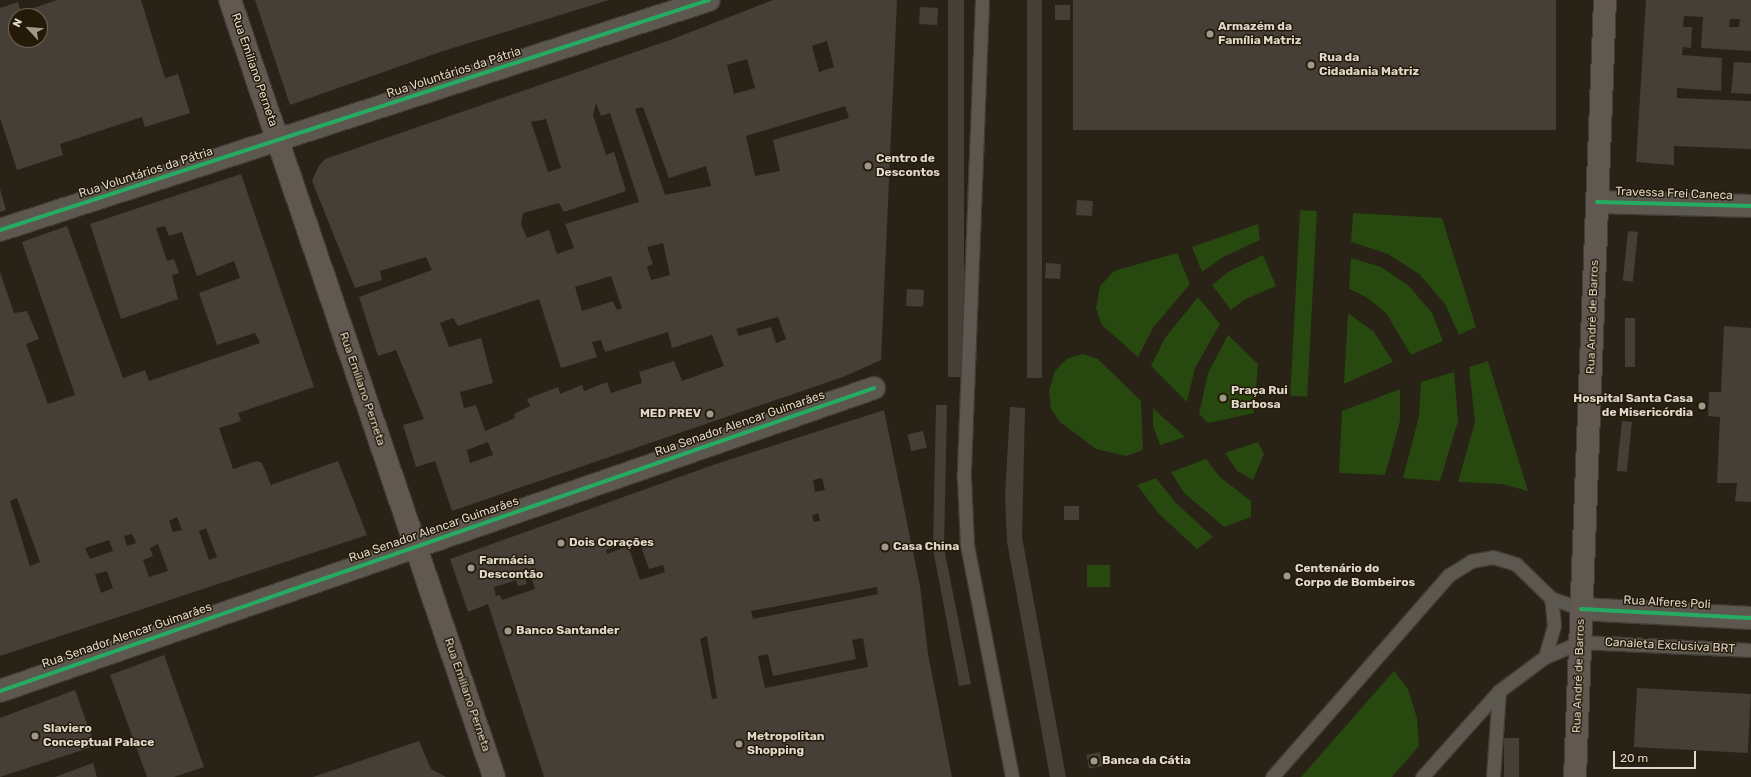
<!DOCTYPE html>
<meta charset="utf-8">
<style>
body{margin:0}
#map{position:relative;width:1751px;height:777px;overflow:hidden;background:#282217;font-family:Rubik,sans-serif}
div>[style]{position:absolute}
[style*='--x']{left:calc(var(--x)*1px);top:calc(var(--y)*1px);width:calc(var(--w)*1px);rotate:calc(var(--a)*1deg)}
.green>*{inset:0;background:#27480e;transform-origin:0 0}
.building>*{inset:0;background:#463f38;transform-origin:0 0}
.roads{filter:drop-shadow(1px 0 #413c34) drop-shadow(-1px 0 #413c34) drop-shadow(0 1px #413c34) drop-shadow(0 -1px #413c34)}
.service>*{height:13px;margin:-6.5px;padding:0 6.5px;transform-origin:6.5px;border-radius:6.5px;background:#5c5850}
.minor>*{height:22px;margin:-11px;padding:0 11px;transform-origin:11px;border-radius:11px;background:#5c5850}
.tertiary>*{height:22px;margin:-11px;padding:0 11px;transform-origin:11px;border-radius:11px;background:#5c5850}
.secondary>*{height:22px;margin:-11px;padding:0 11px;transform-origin:11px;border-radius:11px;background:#615852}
.cycleway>*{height:4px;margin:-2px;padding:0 2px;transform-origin:2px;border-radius:2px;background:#26ab63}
.dots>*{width:11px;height:11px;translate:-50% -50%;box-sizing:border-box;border:2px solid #251a08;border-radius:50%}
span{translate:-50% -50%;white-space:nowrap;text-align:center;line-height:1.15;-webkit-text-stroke:3px #251a08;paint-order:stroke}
.poi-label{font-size:12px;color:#dfd8cc;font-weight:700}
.left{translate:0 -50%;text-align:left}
.right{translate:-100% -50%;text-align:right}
.street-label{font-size:12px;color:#dfd8cc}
.north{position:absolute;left:8px;top:8px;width:40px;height:40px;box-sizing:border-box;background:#251a08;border:1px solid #6f6656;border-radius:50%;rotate:296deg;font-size:11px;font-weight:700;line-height:16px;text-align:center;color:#dfd8cc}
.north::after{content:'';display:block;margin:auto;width:14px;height:18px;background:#9f988d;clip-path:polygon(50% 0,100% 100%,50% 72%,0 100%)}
.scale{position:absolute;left:1613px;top:751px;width:83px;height:18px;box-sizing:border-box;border:2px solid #dfd8cc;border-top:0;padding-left:5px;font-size:12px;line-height:14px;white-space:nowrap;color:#dfd8cc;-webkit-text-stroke:3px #251a08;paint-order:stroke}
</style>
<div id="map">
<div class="green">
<div style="left:1300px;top:210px;width:17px;height:186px;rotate:3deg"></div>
<div style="clip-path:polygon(1353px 213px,1442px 218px,1476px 327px,1459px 335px,1445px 304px,1419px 274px,1388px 254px,1351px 242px)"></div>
<div style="clip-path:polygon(1258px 224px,1260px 240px,1223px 257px,1202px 272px,1192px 247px)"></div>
<div style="clip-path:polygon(1177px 253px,1190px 284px,1153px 328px,1138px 357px,1102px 325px,1096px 308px,1100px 286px,1114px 271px)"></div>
<div style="clip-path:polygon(1263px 255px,1276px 286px,1244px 300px,1231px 310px,1212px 285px,1228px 272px)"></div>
<div style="clip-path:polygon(1351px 258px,1381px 267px,1409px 286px,1432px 313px,1443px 341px,1411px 355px,1386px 313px,1366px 297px,1349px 289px)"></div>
<div style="clip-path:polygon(1198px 297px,1220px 324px,1195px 368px,1187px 402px,1151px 366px,1165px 338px)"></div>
<div style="clip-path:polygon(1348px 313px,1374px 332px,1393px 362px,1344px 384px)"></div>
<div style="clip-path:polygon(1228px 335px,1258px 364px,1254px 413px,1208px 423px,1199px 414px,1208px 373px)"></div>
<div style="clip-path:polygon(1083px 354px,1098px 359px,1141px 401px,1143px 450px,1126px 456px,1096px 449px,1060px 422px,1051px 409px,1049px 391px,1055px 371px,1068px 358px)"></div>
<div style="clip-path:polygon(1488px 361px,1528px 491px,1502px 484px,1458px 482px,1475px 422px,1469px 367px)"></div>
<div style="clip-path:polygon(1454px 372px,1458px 421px,1440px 481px,1403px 478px,1419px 416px,1421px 382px)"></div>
<div style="clip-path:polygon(1400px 389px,1400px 421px,1385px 475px,1339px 473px,1342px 411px)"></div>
<div style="clip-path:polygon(1153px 408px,1185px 437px,1160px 445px,1153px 426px)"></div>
<div style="clip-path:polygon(1258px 442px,1264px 454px,1253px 480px,1237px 471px,1225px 453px)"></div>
<div style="clip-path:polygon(1206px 459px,1220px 477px,1251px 501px,1251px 517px,1224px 527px,1184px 493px,1171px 472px)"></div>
<div style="clip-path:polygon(1156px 478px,1175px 502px,1213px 537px,1197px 549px,1158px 513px,1137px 485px)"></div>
<div style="left:1087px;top:565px;width:23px;height:22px"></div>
<div style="clip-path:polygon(1394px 671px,1408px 689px,1417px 718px,1419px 746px,1392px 777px,1301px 777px)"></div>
</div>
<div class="building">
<div style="clip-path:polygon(evenodd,57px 0,141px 0,165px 78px,178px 74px,190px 113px,145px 127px,142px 117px,60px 144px,63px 155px,17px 170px,0 118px,0 8px,18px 2px,21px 12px,57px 0,16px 16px,40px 16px,40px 40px,16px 40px,16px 16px)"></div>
<div style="clip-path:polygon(255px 0,609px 0,443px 51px,290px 105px)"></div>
<div style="clip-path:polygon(evenodd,773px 0,897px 0,881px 360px,843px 377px,452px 511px,435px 461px,416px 467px,403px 425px,424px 419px,396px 350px,378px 356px,359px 297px,432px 270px,426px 257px,380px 271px,382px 280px,355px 288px,312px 181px,318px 167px,325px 159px,670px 40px,773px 0,827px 41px,834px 67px,819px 72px,812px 46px,827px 41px,773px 0,747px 59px,755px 88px,734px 94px,727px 65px,747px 59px,773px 0,596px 103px,601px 116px,610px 113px,639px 202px,565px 224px,574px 248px,557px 254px,549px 230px,527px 238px,521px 224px,523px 213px,559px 203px,564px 212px,626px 191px,614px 152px,606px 155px,593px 115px,596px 103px,773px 0,845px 106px,849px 118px,773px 140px,780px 171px,755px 176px,746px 136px,845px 106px,773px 0,643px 107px,669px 178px,706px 166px,711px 186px,665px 195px,635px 109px,643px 107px,773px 0,546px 119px,561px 168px,548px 172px,531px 122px,546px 119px,773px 0,663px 243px,670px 275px,651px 280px,647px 267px,653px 264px,647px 247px,663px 243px,773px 0,611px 276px,622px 308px,617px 310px,613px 301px,582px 311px,575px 287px,611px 276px,773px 0,539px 299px,561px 368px,597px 357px,592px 342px,601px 340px,605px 352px,668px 332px,672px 348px,712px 335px,724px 366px,682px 381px,674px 361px,639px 372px,642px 383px,611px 393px,607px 382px,584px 391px,582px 385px,560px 394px,558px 387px,527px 399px,530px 406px,514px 414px,515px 418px,485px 431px,476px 405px,464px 408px,460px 392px,493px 383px,481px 338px,449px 347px,440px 323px,453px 318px,458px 326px,539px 299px,773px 0,778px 317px,786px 339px,776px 343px,771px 327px,739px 336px,736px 329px,778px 317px,773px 0,488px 442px,493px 455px,470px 463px,467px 450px,488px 442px)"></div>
<div style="left:948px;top:0;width:16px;height:377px"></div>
<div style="left:1027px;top:0;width:15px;height:378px"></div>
<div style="left:1073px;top:0;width:483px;height:130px"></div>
<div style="clip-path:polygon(evenodd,1646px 0,1751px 0,1751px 51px,1701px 48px,1703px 17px,1684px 16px,1683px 27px,1692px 27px,1691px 48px,1683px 47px,1682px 55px,1722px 58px,1721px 91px,1677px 88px,1677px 98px,1751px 101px,1751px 149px,1674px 146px,1674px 165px,1636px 162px,1646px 0,1730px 19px,1740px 19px,1739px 27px,1729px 27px,1730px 19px)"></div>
<div style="left:1055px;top:5px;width:15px;height:15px"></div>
<div style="left:920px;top:7px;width:18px;height:17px;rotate:3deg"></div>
<div style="clip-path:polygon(1734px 62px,1751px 63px,1751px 94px,1731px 93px)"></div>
<div style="clip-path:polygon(evenodd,241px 174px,314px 387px,238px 413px,241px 421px,219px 428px,233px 469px,257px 461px,262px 463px,271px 485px,338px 461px,367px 535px,0 656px,0 272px,14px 313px,27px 311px,39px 339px,26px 344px,48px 404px,75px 395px,22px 242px,67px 226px,123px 378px,145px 370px,149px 381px,260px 343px,255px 333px,217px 345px,199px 293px,240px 278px,234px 261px,197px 276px,182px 232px,169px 236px,165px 226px,156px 228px,167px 261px,174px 259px,179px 273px,172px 275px,178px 299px,121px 319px,90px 224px,241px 174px,17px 498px,40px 562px,30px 566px,10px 501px,17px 498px,241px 174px,177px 517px,182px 530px,173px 532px,169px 521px,177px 517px,241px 174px,206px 528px,217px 557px,209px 560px,199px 531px,206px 528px,241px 174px,132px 534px,136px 543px,127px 546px,124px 536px,132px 534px,241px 174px,109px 540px,113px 551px,90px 559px,85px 548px,109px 540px,241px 174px,158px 544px,168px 571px,149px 577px,143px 560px,153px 556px,150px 548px,158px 544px,241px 174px,107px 571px,113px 588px,101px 593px,95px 574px,107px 571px)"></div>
<div style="clip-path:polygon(0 189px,6px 210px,0 212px)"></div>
<div style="left:1077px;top:200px;width:16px;height:15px;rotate:4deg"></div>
<div style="left:1628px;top:231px;width:10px;height:50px;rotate:6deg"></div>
<div style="left:1046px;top:263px;width:15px;height:15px;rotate:4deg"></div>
<div style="left:907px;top:289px;width:17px;height:17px;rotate:3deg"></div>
<div style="left:1625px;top:318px;width:10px;height:49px"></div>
<div style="clip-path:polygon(1724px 326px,1751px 328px,1751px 502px,1735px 501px,1737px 483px,1717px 483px,1720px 417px,1708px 416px,1709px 392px,1721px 392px)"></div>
<div style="clip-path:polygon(936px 405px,947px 405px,944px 548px,971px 684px,959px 686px,933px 549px)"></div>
<div style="clip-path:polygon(1010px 407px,1025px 408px,1022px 537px,1066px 777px,1050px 777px,1007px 542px,1005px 496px)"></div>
<div style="clip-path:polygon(evenodd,884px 410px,920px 586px,928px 654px,952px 777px,544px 777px,488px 604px,468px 612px,450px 559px,713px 465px,884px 410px,822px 478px,825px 490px,815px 492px,813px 480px,822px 478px,884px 410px,818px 513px,820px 521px,814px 522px,812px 516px,818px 513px,884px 410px,638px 538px,649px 569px,663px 565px,665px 572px,640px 580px,628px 546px,607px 554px,606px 550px,638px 538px,884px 410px,528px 569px,535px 589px,502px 600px,500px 595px,496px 596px,494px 587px,516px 580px,518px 586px,527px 584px,523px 570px,528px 569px,884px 410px,877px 587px,878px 594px,753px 619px,751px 611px,877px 587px,884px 410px,707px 636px,717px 698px,712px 699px,700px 639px,707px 636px,884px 410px,863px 638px,868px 667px,765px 688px,758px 656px,768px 654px,773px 676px,856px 659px,852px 640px,863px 638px)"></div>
<div style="left:1622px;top:421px;width:10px;height:50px;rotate:6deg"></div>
<div style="left:923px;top:431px;width:17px;height:16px;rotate:77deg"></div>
<div style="left:1064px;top:506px;width:15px;height:14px"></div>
<div style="clip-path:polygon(164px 655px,204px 767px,174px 777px,147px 777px,110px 675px)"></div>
<div style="left:1637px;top:688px;width:114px;height:59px;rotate:3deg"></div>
<div style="clip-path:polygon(75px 690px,95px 746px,0 777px,0 718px)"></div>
<div style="left:1504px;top:738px;width:15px;height:39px"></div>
<div style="clip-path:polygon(419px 741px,431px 769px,446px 777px,313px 777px)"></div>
<div style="left:1100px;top:752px;width:14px;height:14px;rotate:78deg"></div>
<div style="clip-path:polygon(93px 763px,97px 777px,55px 777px)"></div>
</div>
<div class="roads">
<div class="service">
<div style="--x:982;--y:0;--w:479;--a:92.2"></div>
<div style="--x:964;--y:479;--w:66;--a:87.4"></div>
<div style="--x:967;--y:545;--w:236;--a:79"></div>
<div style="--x:1545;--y:657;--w:33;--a:-74"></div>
<div style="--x:1554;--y:625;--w:27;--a:-96"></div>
<div style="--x:1272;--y:777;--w:269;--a:-48.8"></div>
<div style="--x:1449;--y:575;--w:26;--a:-32"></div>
<div style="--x:1471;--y:561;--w:22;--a:-10"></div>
<div style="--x:1493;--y:557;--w:24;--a:17"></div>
<div style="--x:1516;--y:564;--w:49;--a:44.2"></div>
<div style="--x:1551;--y:598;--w:32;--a:20"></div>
<div style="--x:1422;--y:777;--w:115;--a:-48.2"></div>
<div style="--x:1499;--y:691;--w:57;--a:-36.5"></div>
<div style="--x:1545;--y:657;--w:38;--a:-23"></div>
<div style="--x:1580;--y:642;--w:171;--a:2.7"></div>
<div style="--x:1493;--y:777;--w:86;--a:-86"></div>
</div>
<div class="minor">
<div style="--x:1597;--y:202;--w:154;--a:1.5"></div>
<div style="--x:0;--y:230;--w:745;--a:-17.97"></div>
<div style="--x:0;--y:691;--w:925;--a:-19.12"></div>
</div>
<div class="tertiary">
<div style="--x:1581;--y:609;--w:170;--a:3"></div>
</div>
<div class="secondary">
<div style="--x:230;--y:0;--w:821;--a:71.23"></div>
<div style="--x:1575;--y:777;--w:778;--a:-87.79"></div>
</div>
</div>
<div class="cycleway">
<div style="--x:1597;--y:202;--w:154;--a:1.5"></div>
<div style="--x:0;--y:230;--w:745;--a:-17.97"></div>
<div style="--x:1581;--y:609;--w:170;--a:3"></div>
<div style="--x:0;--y:691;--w:925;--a:-19.12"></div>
</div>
<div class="dots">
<div style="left:1210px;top:34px;background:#9f988d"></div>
<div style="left:1311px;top:65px;background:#9f988d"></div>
<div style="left:868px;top:166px;background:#9f988d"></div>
<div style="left:1223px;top:398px;background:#9f988d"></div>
<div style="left:1702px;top:406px;background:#9f988d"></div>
<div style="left:710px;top:414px;background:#9f988d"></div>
<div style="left:561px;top:543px;background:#9f988d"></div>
<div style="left:885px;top:547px;background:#9f988d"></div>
<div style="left:471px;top:568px;background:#9f988d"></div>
<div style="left:1287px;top:576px;background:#9f988d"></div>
<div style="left:508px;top:631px;background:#9f988d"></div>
<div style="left:35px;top:736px;background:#9f988d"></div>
<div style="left:739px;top:744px;background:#9f988d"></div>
<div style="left:1094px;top:761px;background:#9f988d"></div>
</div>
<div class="poi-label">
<span class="left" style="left:1218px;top:34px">Armazém da<br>Família Matriz</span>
<span class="left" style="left:1319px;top:65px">Rua da<br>Cidadania Matriz</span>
<span class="left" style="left:876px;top:166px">Centro de<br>Descontos</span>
<span class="left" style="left:1231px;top:398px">Praça Rui<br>Barbosa</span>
<span class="right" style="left:1693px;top:406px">Hospital Santa Casa<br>de Misericórdia</span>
<span class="right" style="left:701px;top:414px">MED PREV</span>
<span class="left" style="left:569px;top:543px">Dois Corações</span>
<span class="left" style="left:893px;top:547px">Casa China</span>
<span class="left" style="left:479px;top:568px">Farmácia<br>Descontão</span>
<span class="left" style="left:1295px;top:576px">Centenário do<br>Corpo de Bombeiros</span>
<span class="left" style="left:516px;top:631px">Banco Santander</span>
<span class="left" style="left:43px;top:736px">Slaviero<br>Conceptual Palace</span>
<span class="left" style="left:747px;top:744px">Metropolitan<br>Shopping</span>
<span class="left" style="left:1102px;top:761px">Banca da Cátia</span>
</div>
<div class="street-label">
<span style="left:254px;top:70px;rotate:71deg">Rua Emiliano Perneta</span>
<span style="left:454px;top:73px;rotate:-18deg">Rua Voluntários da Pátria</span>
<span style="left:146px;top:173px;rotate:-18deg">Rua Voluntários da Pátria</span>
<span style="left:1674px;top:194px;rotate:2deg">Travessa Frei Caneca</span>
<span style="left:1593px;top:317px;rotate:-88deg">Rua André de Barros</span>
<span style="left:362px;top:389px;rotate:71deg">Rua Emiliano Perneta</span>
<span style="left:740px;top:424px;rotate:-19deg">Rua Senador Alencar Guimarães</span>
<span style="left:434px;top:530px;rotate:-19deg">Rua Senador Alencar Guimarães</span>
<span style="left:1667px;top:603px;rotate:3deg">Rua Alferes Poli</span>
<span style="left:127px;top:636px;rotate:-19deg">Rua Senador Alencar Guimarães</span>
<span style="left:1670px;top:646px;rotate:3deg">Canaleta Exclusiva BRT</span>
<span style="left:1579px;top:676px;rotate:-88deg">Rua André de Barros</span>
<span style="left:467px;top:695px;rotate:71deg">Rua Emiliano Perneta</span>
</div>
<div class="north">N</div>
<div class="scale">20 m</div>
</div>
